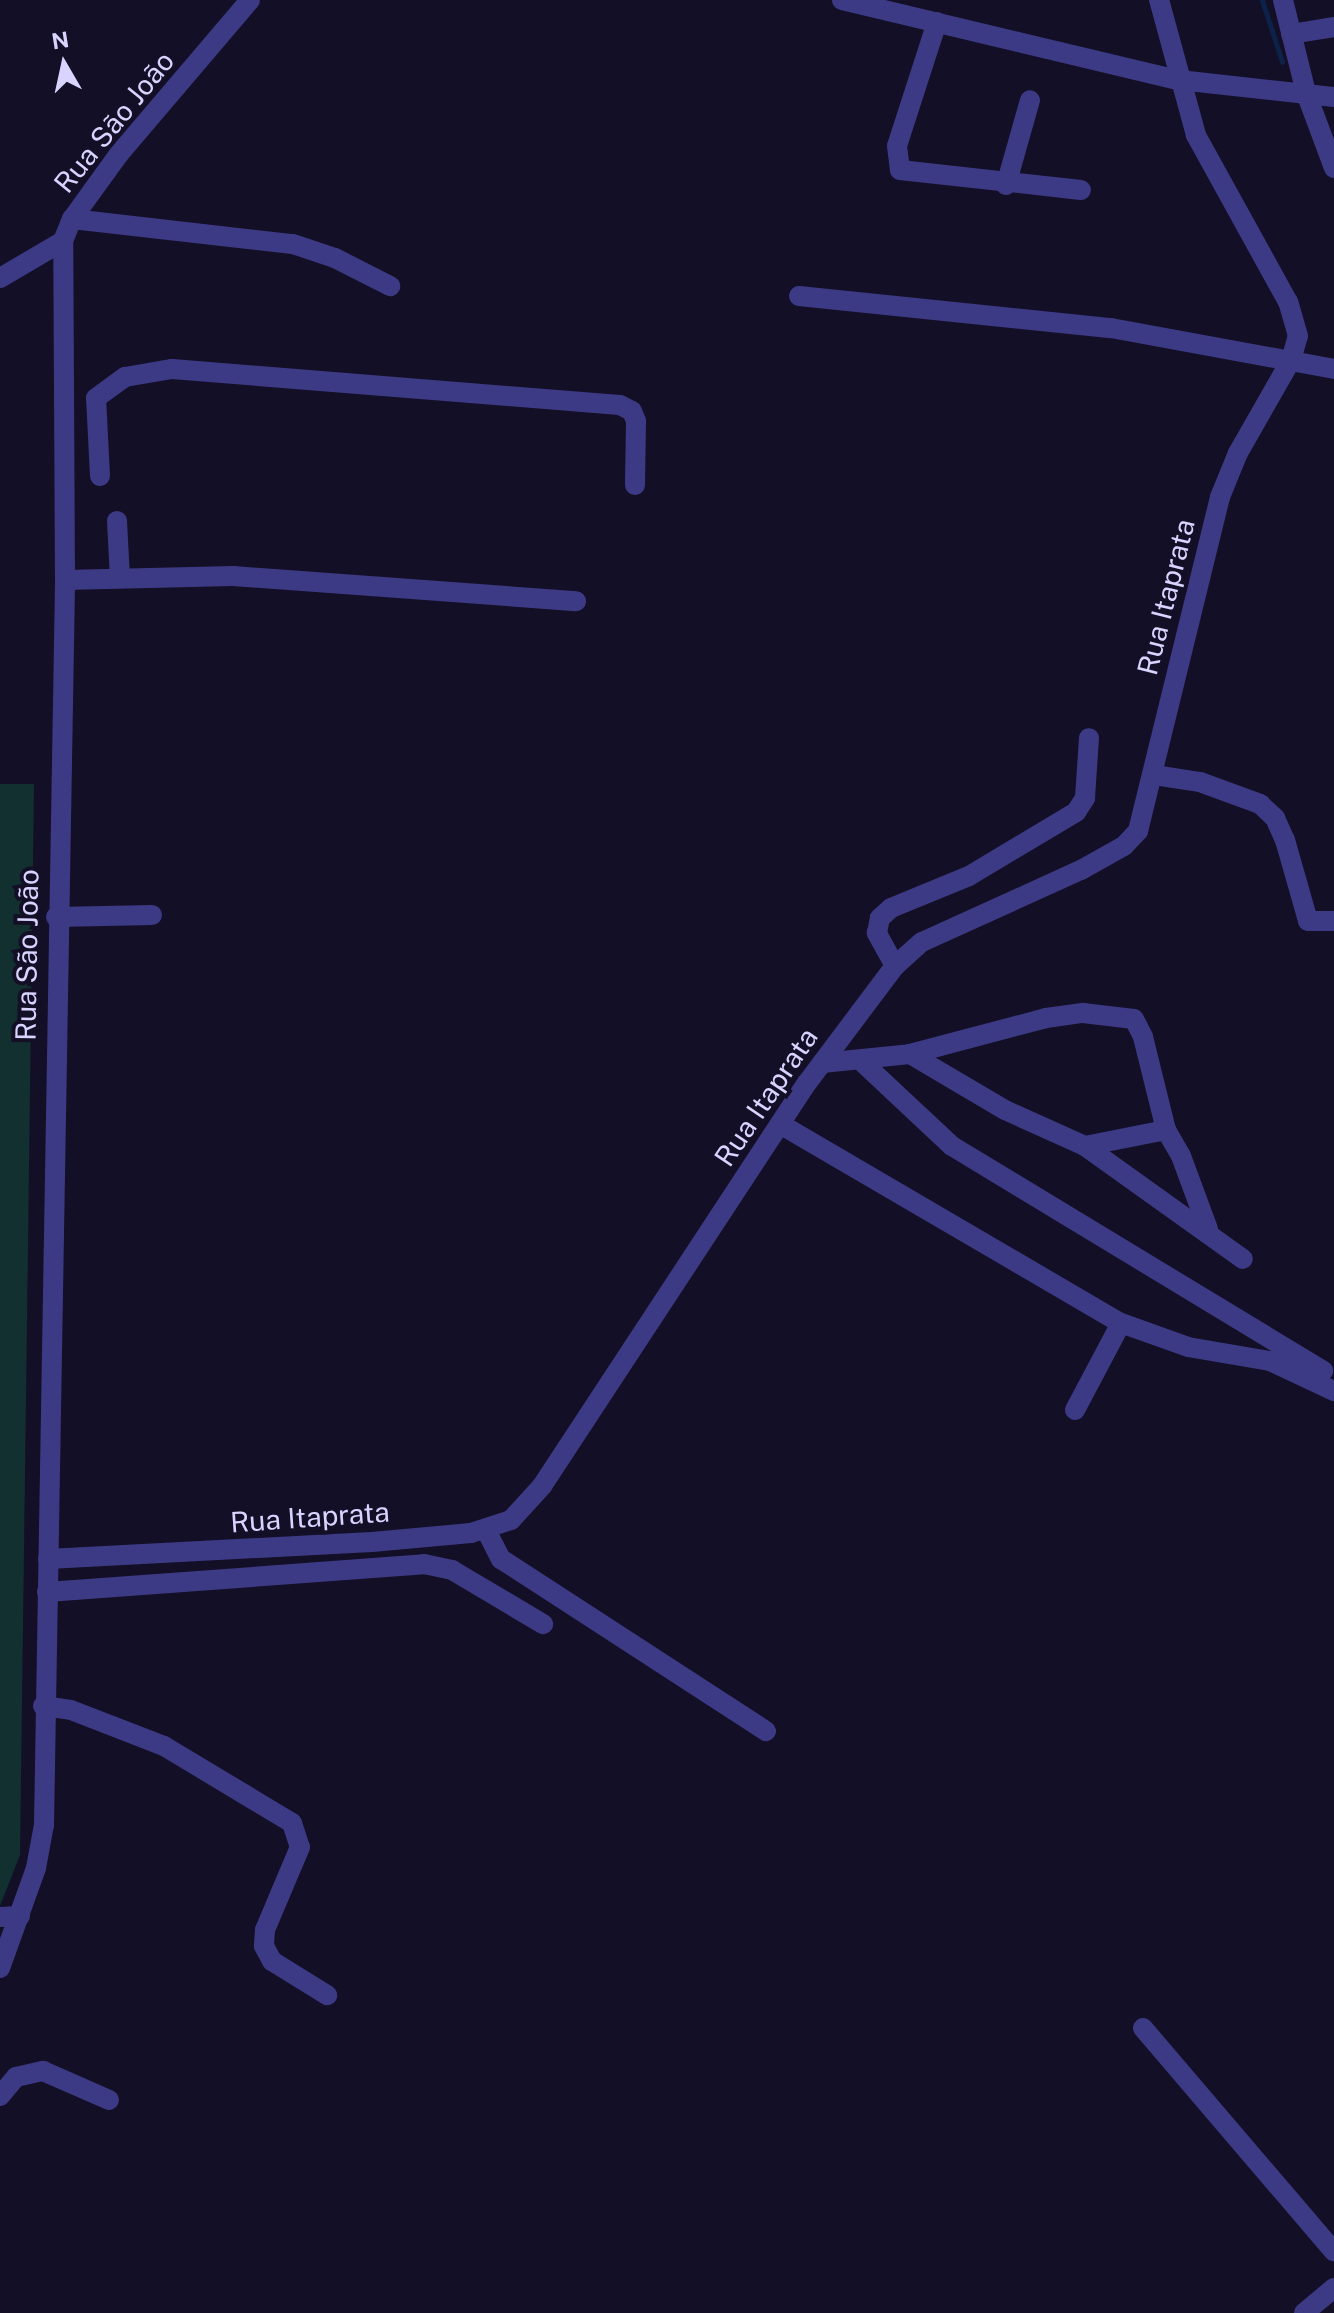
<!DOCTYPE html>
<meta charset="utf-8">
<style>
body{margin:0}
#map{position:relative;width:1334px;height:2313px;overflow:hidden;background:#130f26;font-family:"Public Sans",sans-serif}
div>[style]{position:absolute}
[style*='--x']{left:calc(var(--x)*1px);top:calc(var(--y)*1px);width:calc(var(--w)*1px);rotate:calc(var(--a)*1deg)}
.green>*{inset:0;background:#12302f}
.stream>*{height:5px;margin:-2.5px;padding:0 2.5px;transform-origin:2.5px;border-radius:2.5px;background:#0c2248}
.minor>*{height:20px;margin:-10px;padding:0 10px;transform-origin:10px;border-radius:10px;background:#3d3a85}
span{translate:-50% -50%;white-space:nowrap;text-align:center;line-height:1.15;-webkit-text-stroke:8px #130f26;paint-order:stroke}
.street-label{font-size:28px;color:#d9d4ff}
.north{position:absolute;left:24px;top:24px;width:80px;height:80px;-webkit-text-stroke:6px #130f26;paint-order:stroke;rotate:351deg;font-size:22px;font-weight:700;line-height:32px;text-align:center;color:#d9d4ff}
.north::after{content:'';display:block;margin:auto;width:28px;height:36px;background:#d9d4ff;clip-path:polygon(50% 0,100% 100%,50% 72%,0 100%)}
</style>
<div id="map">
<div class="green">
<div style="clip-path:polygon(0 784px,34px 784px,20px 1855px,0 1906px)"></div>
</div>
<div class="stream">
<div style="--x:1262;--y:0;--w:65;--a:72.1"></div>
</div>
<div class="minor">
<div style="--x:842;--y:0;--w:346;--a:13.4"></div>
<div style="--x:1179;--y:80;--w:156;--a:6.3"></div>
<div style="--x:1283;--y:0;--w:96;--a:76.1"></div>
<div style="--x:1306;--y:93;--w:80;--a:69.5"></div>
<div style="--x:937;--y:22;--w:130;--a:107.9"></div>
<div style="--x:897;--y:146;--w:24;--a:83"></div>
<div style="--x:900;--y:170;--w:182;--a:6.3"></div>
<div style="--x:1291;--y:34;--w:44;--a:-9.2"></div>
<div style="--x:1006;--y:185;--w:88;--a:-74.2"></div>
<div style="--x:72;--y:219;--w:222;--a:6.5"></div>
<div style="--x:293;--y:244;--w:44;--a:18.4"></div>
<div style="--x:335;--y:258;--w:62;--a:27"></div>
<div style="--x:0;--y:278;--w:73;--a:-30.4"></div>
<div style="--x:799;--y:296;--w:314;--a:5.9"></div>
<div style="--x:1111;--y:328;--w:227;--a:10.4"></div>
<div style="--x:100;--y:476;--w:78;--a:-92.9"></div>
<div style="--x:96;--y:398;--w:36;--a:-36"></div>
<div style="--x:125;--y:377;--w:48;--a:-9.7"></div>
<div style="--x:172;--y:369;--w:449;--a:4.6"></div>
<div style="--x:620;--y:405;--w:13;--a:27"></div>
<div style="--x:632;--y:411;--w:11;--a:68"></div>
<div style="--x:636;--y:421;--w:64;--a:90.9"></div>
<div style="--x:117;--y:521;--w:57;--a:87"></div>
<div style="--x:65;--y:580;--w:168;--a:-1.4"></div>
<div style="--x:233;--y:576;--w:344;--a:4.2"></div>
<div style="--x:1154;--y:775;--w:47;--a:8.7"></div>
<div style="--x:1200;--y:782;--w:64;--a:20.1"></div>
<div style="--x:1260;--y:804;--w:21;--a:43"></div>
<div style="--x:1275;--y:818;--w:24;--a:66"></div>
<div style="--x:1285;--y:840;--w:84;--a:74.1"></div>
<div style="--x:1308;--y:921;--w:26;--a:0"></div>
<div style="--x:56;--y:917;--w:96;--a:-1.2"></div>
<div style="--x:895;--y:966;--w:38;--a:-119"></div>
<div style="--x:877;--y:933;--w:15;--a:-79"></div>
<div style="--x:880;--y:918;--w:15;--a:-42"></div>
<div style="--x:891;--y:908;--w:84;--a:-22.3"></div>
<div style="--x:969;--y:876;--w:125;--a:-30.9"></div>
<div style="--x:1076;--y:812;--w:17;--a:-57"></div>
<div style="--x:1085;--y:798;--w:60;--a:-86.2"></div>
<div style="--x:910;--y:1054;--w:141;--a:-14.8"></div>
<div style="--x:1046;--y:1018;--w:37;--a:-8"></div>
<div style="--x:1083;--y:1013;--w:51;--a:6.7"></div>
<div style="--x:1134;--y:1019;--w:20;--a:63"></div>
<div style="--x:1143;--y:1037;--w:96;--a:76.1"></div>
<div style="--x:1166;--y:1130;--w:30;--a:60"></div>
<div style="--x:1181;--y:1156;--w:78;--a:69.7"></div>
<div style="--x:860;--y:1060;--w:126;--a:43.1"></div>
<div style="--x:952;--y:1146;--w:434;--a:31.2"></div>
<div style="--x:822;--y:1063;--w:88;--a:-5.8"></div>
<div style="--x:910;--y:1054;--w:110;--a:30.5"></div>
<div style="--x:1005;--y:1110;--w:88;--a:24.2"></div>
<div style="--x:1085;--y:1146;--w:194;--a:35.6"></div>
<div style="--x:780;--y:1124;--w:395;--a:30.3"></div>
<div style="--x:1121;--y:1323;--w:71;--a:19.7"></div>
<div style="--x:1188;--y:1347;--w:83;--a:9.7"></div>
<div style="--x:1270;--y:1361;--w:71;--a:25.1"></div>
<div style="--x:1085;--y:1146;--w:83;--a:-11.2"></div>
<div style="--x:1075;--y:1410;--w:98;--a:-62.1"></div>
<div style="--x:486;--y:1530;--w:33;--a:63"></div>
<div style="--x:501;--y:1559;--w:316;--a:33"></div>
<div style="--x:48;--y:1559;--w:324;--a:-3"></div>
<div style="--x:372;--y:1542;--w:99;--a:-5.2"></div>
<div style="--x:471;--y:1533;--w:42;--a:-18"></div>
<div style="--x:511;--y:1520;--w:46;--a:-47.6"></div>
<div style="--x:542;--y:1486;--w:482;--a:-56.7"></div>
<div style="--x:807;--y:1083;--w:146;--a:-53.1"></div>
<div style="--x:895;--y:966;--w:36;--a:-42"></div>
<div style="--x:922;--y:942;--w:175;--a:-24.4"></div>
<div style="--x:1081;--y:870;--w:49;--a:-29.2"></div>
<div style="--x:1124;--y:846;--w:21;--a:-47"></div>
<div style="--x:1138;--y:831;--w:344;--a:-76.2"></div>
<div style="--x:1220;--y:497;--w:48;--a:-67.8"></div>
<div style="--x:1238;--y:453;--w:107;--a:-60.3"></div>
<div style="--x:1291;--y:360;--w:25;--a:-74"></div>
<div style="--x:1298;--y:336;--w:35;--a:-106"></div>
<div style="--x:1288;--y:302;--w:191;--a:-118.9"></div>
<div style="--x:1196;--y:135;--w:140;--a:-105.3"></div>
<div style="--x:47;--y:1592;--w:378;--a:-4.2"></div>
<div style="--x:424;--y:1564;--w:29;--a:12"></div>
<div style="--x:452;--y:1570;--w:106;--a:30.7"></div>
<div style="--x:43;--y:1706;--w:28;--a:8"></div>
<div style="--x:71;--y:1710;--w:100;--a:21.2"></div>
<div style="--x:164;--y:1746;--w:149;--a:31"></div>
<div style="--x:292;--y:1823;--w:25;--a:72"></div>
<div style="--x:300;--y:1847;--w:90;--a:112.9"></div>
<div style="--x:265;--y:1930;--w:16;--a:94"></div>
<div style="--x:264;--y:1946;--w:17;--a:62"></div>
<div style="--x:272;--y:1961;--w:65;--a:31.7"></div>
<div style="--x:0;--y:1917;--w:20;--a:-3"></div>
<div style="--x:0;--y:1968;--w:106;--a:-70.2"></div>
<div style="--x:36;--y:1868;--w:44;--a:-79.5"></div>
<div style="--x:44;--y:1825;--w:1245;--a:-89.03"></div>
<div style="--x:65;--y:580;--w:339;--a:-90.3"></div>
<div style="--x:63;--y:241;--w:24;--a:-68"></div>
<div style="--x:72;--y:219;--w:80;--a:-54.1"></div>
<div style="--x:119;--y:154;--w:202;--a:-49.6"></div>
<div style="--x:1143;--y:2028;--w:294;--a:49.5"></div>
<div style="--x:0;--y:2096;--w:25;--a:-50"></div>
<div style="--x:16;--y:2077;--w:28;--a:-13"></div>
<div style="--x:43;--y:2071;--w:72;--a:23.7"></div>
<div style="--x:1304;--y:2313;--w:39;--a:-40"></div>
</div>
<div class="street-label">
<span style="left:114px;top:122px;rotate:-51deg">Rua São João</span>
<span style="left:1166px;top:597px;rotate:-76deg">Rua Itaprata</span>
<span style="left:27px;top:955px;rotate:-89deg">Rua São João</span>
<span style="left:766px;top:1097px;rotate:-56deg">Rua Itaprata</span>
<span style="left:310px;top:1517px;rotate:-4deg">Rua Itaprata</span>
</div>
<div class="north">N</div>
</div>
